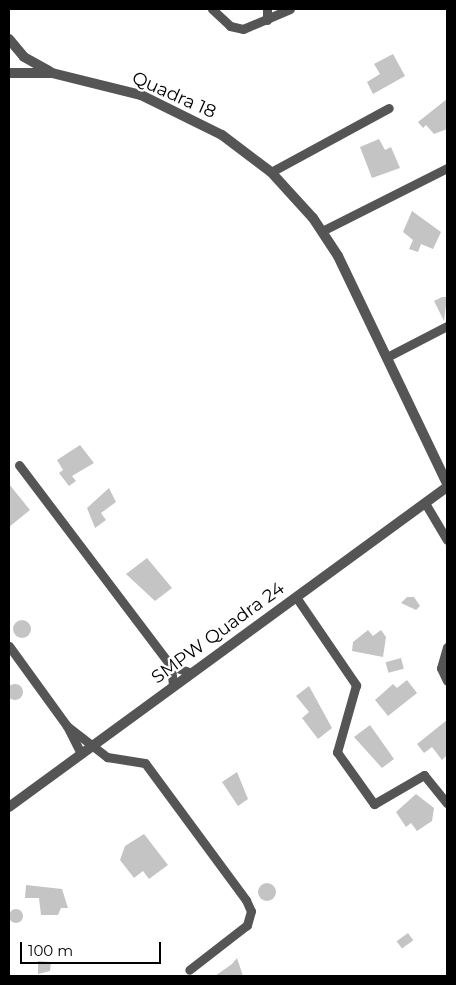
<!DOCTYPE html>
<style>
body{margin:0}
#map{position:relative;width:456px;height:985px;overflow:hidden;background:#fff;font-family:Montserrat,sans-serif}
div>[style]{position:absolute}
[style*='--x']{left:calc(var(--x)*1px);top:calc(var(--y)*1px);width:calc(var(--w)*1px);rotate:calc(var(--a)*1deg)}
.building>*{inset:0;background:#c4c4c4;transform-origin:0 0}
.round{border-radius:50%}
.minor>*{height:9px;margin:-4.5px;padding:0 4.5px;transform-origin:4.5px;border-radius:4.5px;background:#555}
.tertiary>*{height:10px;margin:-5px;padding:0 5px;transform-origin:5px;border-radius:5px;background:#555}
span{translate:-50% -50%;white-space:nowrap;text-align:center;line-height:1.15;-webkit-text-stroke:4.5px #fff;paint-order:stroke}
.street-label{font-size:18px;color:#000}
.frame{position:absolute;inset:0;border:10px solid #000;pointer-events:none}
.scale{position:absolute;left:20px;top:942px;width:141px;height:22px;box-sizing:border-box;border:2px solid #000;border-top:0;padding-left:6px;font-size:15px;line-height:18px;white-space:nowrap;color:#000;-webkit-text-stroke:4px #fff;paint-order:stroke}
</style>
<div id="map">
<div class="building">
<div style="clip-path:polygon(393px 54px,405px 76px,373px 94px,367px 82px,380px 74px,374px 64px)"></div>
<div style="clip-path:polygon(447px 99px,447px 129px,434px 134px,426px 125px,423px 128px,418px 122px)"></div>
<div style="clip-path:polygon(379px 139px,385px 150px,391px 147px,400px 168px,372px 178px,360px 147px)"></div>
<div style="clip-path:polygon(412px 211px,441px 232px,433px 249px,421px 244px,418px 252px,409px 249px,413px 240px,403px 232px)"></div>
<div style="clip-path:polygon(442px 297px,447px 297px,444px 321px,434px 301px)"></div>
<div style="clip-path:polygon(80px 445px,94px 463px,72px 476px,76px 481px,69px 486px,59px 473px,63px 470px,57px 460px)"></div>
<div style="clip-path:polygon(9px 484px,30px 510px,9px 527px)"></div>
<div style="clip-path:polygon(109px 488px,116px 502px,101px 513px,106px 520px,95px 528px,87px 508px)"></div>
<div style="clip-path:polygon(147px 558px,172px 588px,155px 601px,126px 574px)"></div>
<div style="clip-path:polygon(407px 597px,414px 597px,420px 606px,416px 610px,401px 603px)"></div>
<div class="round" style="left:13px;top:620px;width:18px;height:18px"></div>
<div style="clip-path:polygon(368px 630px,373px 636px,381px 630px,386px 637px,383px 657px,352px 651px,353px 642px)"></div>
<div style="left:401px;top:658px;width:11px;height:16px;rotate:75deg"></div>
<div style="clip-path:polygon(407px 680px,417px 693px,388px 716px,375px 700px,393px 684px,397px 688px)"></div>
<div class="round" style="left:7px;top:684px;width:16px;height:16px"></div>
<div style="clip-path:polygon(309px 686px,332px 728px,318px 739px,302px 718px,309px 712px,296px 696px)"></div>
<div style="clip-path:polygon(447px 720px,447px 755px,442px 760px,432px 747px,424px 753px,417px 744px)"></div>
<div style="clip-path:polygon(370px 725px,394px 759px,382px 768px,354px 737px)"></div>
<div style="clip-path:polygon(237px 772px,248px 799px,238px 806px,222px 782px)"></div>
<div style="clip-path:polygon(416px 794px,434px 808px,432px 821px,417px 831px,411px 823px,406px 827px,396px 812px)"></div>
<div style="clip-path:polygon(144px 834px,168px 865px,149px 879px,143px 871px,134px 878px,120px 860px,125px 846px)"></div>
<div class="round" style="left:258px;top:883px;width:18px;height:18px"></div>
<div style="clip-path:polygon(26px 885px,62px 889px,68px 908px,61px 908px,58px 915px,41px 915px,39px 898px,25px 898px)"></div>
<div class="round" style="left:9px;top:909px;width:14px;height:14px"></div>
<div style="left:408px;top:933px;width:9px;height:14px;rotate:54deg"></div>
<div style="clip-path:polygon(237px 958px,243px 976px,215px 976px,232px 964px)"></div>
<div style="clip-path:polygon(38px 961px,51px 962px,50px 971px,38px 974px)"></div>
</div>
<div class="minor">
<div style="--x:212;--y:9;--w:25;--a:43"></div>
<div style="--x:230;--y:26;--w:13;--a:13"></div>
<div style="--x:243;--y:29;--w:51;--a:-23.1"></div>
<div style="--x:267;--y:9;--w:11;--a:90"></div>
<div style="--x:271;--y:172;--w:134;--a:-28.5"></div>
<div style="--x:322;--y:231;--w:140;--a:-26.7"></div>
<div style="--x:387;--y:357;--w:68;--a:-27.3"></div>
<div style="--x:19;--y:465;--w:252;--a:52.9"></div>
<div style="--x:171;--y:666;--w:18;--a:84"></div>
<div style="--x:425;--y:503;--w:43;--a:59.3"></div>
<div style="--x:296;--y:597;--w:107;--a:55.7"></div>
<div style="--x:356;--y:685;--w:70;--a:105.8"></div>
<div style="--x:337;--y:752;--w:64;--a:54.6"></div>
<div style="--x:374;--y:804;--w:58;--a:-30.1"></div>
<div style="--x:424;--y:775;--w:36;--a:51"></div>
<div style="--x:9;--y:646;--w:99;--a:54.1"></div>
<div style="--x:67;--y:726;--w:31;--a:63"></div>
<div style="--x:447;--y:647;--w:22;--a:106"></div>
<div style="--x:441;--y:668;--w:14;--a:65"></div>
<div style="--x:171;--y:666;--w:20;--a:18"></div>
<div style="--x:67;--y:726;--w:51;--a:37.8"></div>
<div style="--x:107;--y:757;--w:38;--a:9"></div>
<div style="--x:145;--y:763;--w:170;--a:53.6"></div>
<div style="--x:246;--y:900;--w:12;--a:66"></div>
<div style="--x:251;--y:911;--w:15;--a:106"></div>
<div style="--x:247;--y:925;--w:73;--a:142.2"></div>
</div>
<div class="tertiary">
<div style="--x:9;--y:39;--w:23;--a:50"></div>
<div style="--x:24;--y:57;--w:29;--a:29"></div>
<div style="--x:9;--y:73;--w:43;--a:0"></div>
<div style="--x:52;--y:73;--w:92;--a:13.9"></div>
<div style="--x:141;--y:95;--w:90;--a:26.3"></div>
<div style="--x:222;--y:135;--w:61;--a:37.1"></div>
<div style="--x:271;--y:172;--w:62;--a:47.6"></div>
<div style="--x:313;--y:218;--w:45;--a:56.7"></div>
<div style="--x:338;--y:256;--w:252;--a:64.4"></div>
<div style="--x:9;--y:807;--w:542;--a:-36.15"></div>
</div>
<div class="street-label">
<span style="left:174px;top:95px;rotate:24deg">Quadra 18</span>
<span style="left:218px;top:633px;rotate:-36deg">SMPW Quadra 24</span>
</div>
<div class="frame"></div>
<div class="scale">100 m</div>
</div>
